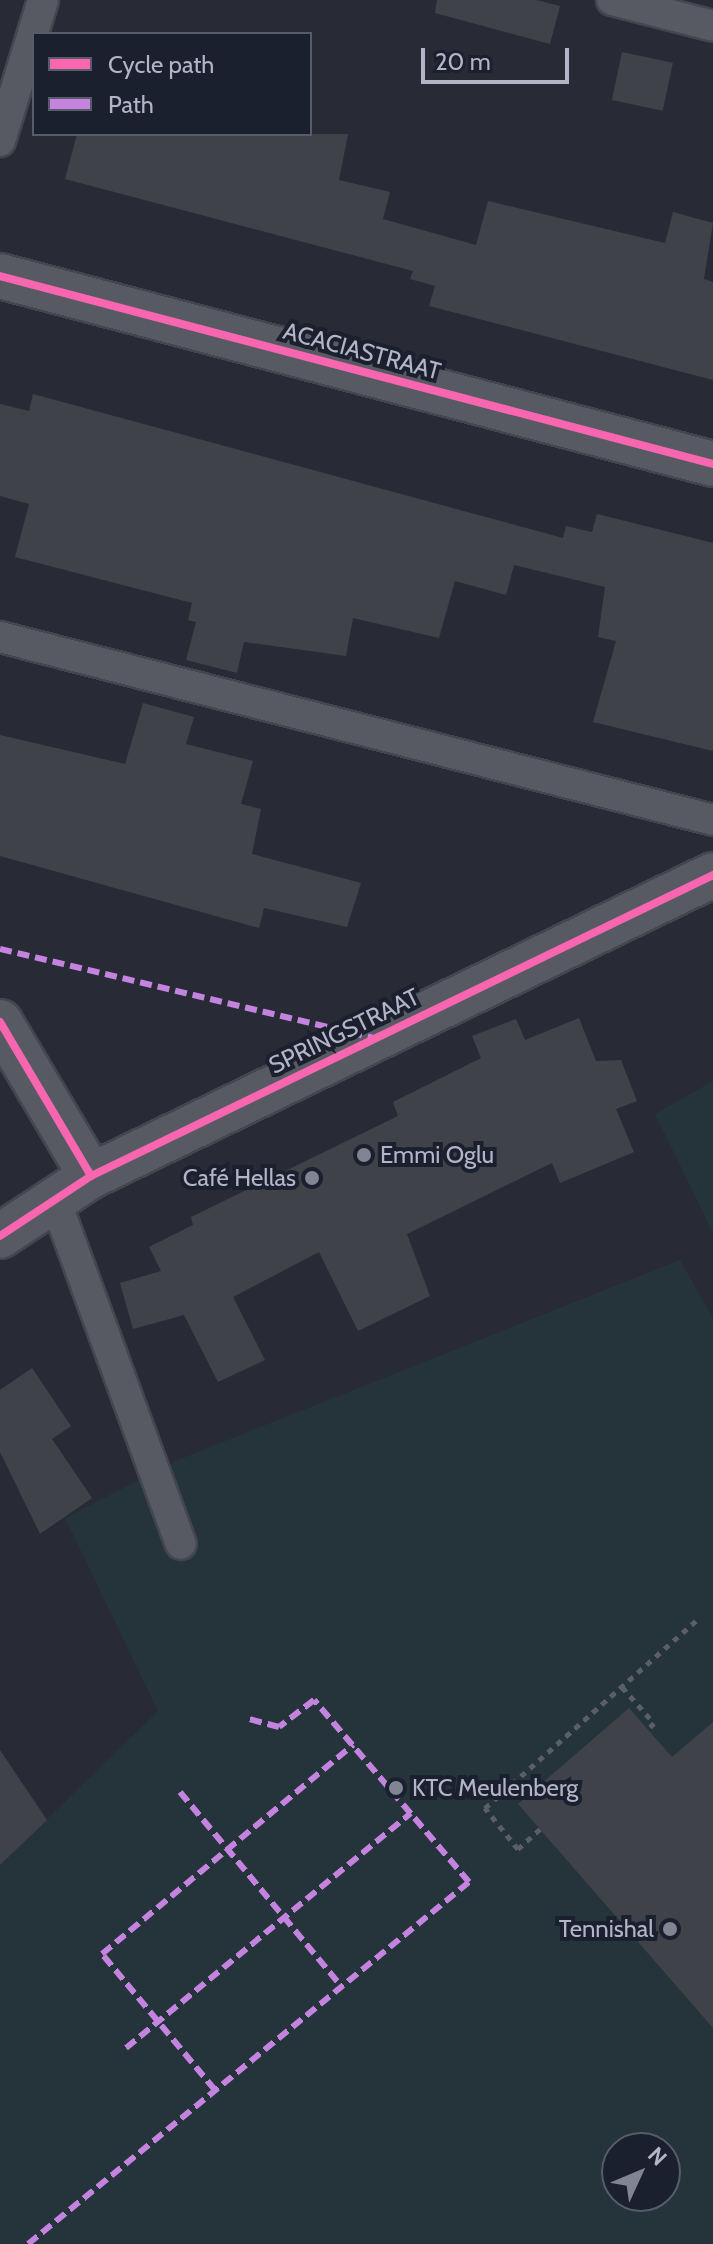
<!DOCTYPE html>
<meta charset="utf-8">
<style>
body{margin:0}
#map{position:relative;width:713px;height:2244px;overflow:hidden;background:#282b35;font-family:Cabin,sans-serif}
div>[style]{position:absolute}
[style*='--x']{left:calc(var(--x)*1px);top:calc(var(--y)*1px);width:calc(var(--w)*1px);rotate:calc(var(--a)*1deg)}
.green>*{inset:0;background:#25333a}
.building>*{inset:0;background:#40424a;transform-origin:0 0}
.path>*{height:5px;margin-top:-2.5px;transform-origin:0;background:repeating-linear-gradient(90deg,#5b5e66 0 6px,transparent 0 12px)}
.roads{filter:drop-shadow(2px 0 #44464e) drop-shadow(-2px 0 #44464e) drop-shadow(0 2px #44464e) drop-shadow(0 -2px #44464e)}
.lane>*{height:30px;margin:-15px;padding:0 15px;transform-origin:15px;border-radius:15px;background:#575a63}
.street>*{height:44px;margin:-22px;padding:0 22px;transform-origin:22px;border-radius:22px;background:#575a63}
.quiet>*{height:6px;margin-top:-3px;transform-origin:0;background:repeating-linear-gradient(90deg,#c483df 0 12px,transparent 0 18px)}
.cycleway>*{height:8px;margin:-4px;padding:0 4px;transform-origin:4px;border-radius:4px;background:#f766af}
.dots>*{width:22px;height:22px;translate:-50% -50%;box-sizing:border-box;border:4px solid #1b202f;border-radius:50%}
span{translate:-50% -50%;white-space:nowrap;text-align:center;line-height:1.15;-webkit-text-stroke:8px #1b202f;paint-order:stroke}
.street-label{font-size:24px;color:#b1b5c6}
.poi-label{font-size:24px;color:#b1b5c6}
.left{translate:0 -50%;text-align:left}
.right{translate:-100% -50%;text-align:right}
.legend{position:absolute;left:32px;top:32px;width:280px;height:104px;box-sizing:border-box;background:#1b202f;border:2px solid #575c6b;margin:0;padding:10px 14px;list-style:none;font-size:24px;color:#b1b5c6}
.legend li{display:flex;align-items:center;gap:16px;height:40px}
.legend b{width:40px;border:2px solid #575c6b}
.north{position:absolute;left:601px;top:2132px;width:80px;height:80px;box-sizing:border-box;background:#1b202f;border:2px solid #575c6b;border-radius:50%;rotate:46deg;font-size:22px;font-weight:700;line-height:32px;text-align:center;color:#b1b5c6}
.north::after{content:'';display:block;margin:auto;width:28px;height:36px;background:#818593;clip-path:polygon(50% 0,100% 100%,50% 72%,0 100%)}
.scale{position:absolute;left:421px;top:48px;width:148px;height:36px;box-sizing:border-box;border:4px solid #b1b5c6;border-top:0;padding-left:10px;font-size:24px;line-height:28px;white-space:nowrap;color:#b1b5c6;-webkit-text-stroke:6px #1b202f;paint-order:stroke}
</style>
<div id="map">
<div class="green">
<div style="clip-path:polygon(713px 1081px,713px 1233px,655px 1114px)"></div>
<div style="clip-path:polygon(evenodd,680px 1260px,713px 1318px,713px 2244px,0 2244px,0 1865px,158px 1711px,65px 1518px,180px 1459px,680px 1260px,617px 2148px,665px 2148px,665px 2196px,617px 2196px,617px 2148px)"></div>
</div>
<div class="building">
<div style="clip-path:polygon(437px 0,536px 0,560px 6px,550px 44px,435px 13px)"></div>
<div style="left:622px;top:52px;width:52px;height:49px;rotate:12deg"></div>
<div style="clip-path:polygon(77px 134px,348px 134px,339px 180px,390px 192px,383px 219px,476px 245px,488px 201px,665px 243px,673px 212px,713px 223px,704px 279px,713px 282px,713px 380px,429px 306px,435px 286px,410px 279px,413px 271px,65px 179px)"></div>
<div style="clip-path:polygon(33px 394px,563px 538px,566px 526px,592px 532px,597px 514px,713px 543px,713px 751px,593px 722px,616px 641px,598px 637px,605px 587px,514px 565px,506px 595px,455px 581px,439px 638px,353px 618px,346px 656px,244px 642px,237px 673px,186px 660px,196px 622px,188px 620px,192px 603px,15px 557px,29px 504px,0 496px,0 404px,29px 411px)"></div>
<div style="clip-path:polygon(143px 703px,194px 717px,186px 744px,253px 761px,241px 804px,261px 809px,252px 854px,361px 883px,347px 927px,264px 908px,259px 928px,0 856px,0 735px,125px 764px)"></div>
<div style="clip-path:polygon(579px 1018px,596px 1061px,621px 1060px,637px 1101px,616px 1109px,634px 1152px,560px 1183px,552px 1163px,407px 1234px,430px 1296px,358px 1331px,319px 1252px,233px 1297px,265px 1360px,218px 1382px,184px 1315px,133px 1329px,120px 1283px,161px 1271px,149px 1247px,193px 1225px,191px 1217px,398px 1116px,393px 1102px,481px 1058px,472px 1036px,516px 1019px,525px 1040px)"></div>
<div style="clip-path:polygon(32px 1368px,71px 1426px,52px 1439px,92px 1498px,40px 1534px,0 1452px,0 1390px)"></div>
<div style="clip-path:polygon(629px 1708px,672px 1757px,713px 1722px,713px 2028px,518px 1804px)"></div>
<div style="clip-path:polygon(0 1750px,47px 1820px,0 1865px)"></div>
</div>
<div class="path">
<div style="--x:622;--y:1687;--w:48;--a:48.4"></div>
<div style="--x:654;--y:1723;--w:8;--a:135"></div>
<div style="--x:540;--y:1829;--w:30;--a:138"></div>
<div style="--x:518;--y:1849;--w:53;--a:-128.8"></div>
<div style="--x:485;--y:1808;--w:285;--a:-41.6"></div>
</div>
<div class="roads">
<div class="lane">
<div style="--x:612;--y:0;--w:104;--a:14.4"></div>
<div style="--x:0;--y:141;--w:147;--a:-73"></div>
<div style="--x:0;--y:637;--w:736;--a:14.39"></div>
<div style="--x:55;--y:1200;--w:366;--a:69.9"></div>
</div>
<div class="street">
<div style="--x:0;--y:276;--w:737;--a:14.77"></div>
<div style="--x:0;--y:1022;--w:179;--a:59.4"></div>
<div style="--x:0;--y:1236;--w:109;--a:-33.4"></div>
<div style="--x:91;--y:1176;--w:691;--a:-25.82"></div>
</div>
</div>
<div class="quiet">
<div style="--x:0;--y:949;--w:383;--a:13.4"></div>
<div style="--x:180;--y:1792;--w:252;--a:50.3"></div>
<div style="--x:126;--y:2048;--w:369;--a:-39.5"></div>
<div style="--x:215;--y:2090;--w:177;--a:-129.7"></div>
<div style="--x:102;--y:1954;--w:327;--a:-39.8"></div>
<div style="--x:28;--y:2244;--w:571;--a:-39.38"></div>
<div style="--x:469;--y:1882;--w:239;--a:-130.4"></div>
<div style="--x:314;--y:1700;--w:44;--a:142.4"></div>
<div style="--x:279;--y:1727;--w:35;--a:-165"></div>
</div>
<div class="cycleway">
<div style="--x:0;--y:276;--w:737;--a:14.77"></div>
<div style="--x:0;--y:1022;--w:179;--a:59.4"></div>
<div style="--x:0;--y:1236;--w:109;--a:-33.4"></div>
<div style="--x:91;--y:1176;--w:691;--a:-25.82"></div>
</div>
<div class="dots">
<div style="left:364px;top:1155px;background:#818593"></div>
<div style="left:312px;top:1178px;background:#818593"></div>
<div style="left:396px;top:1788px;background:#818593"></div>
<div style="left:670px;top:1929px;background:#818593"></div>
</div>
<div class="street-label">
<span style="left:362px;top:351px;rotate:15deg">ACACIASTRAAT</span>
<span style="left:344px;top:1031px;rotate:-26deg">SPRINGSTRAAT</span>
</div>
<div class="poi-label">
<span class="left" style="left:380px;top:1155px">Emmi Oglu</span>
<span class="right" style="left:296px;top:1178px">Café Hellas</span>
<span class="left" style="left:412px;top:1788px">KTC Meulenberg</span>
<span class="right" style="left:654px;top:1929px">Tennishal</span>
</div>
<ul class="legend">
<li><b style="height:10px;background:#f766af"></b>Cycle path</li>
<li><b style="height:10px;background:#c483df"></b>Path</li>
</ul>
<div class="north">N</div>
<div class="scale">20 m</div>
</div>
